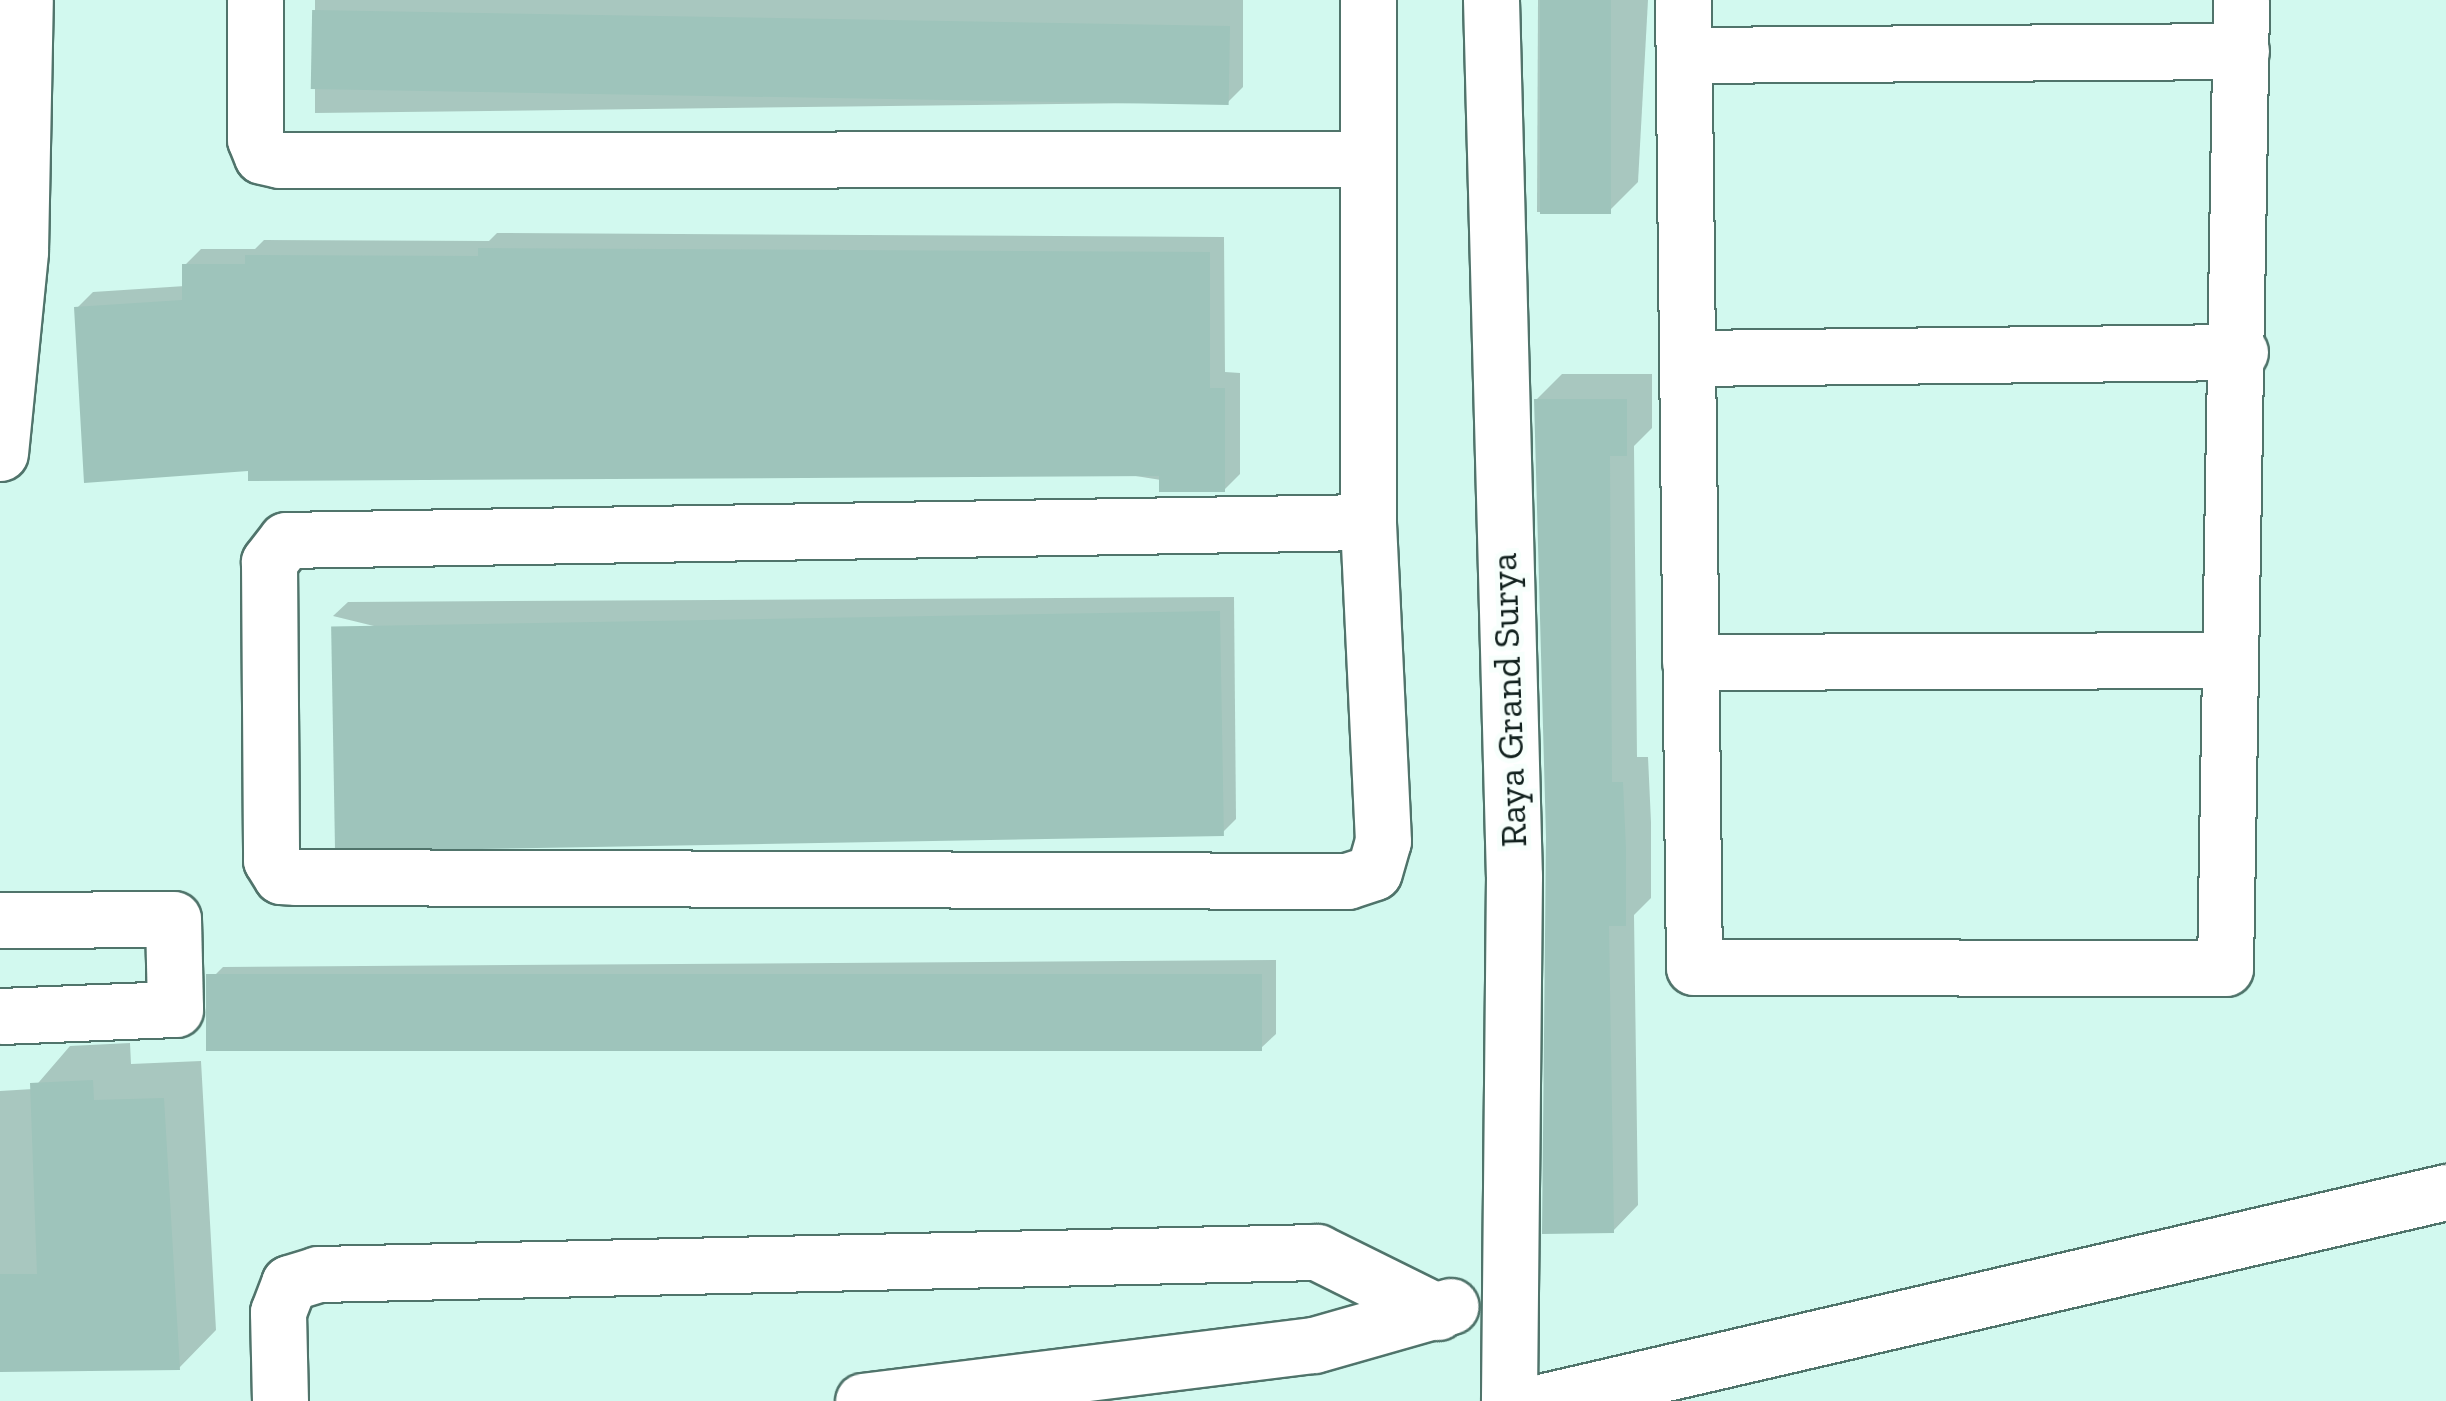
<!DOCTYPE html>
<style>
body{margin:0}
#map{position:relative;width:2446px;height:1401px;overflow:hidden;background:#d2f9ef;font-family:"Zilla Slab",serif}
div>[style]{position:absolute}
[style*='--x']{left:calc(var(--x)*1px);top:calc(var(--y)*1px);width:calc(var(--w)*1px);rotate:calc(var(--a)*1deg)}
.shadow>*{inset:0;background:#0003}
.building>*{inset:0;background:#9ec4bb;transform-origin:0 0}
.roads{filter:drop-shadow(2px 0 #50746b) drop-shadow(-2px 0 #50746b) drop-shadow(0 2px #50746b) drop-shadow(0 -2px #50746b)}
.minor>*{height:55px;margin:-27.5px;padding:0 27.5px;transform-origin:27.5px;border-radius:27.5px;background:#fff}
span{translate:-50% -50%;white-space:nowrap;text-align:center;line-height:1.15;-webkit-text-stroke:10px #f7fffc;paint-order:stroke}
.street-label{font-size:38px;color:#12211e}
</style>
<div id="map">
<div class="shadow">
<div style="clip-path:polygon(315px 0,1243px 0,1243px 87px,1228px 102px,315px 113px)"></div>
<div style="clip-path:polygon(1538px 0,1648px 0,1638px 182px,1608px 212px,1537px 212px)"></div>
<div style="clip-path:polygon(497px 233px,1224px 237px,1225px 372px,1240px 373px,1240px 474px,1224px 490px,77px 308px,93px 292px,185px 286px,185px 265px,201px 249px,255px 249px,264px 240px,489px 241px)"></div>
<div style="clip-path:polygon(1562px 374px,1652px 374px,1652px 428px,1634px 446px,1637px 757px,1648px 757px,1651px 822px,1651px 898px,1634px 915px,1638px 1205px,1613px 1231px,1548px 837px,1536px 400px)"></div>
<div style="clip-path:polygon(1234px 597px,1236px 819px,1222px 833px,333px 616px,348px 602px)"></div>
<div style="clip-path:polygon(1276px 960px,1276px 1034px,1261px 1048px,208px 982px,223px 967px)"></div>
<div style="clip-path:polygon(130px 1043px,131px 1064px,201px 1061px,216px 1330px,179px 1368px,0 1370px,0 1091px,33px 1089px,70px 1046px)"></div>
</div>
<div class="building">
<div style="left:1540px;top:0;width:71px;height:214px"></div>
<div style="left:1230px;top:26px;width:79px;height:918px;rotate:91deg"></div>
<div style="clip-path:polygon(478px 248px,1210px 252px,1210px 388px,1225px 388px,1225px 492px,1159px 492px,1159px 476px,248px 481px,248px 471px,84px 483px,74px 307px,182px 300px,182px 264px,245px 264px,245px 255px,478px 256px)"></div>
<div style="clip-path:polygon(1534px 399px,1627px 399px,1627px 456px,1610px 456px,1612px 782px,1623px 782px,1626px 849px,1626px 926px,1609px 926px,1614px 1233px,1542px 1234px,1546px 837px)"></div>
<div style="left:1220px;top:611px;width:225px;height:889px;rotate:89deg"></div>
<div style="left:1262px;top:974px;width:77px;height:1056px;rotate:90deg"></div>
<div style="clip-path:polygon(93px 1080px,94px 1100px,164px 1098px,180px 1370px,0 1372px,0 1274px,37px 1274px,30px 1083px)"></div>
</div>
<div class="roads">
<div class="minor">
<div style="--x:255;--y:0;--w:139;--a:90"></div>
<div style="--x:255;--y:139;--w:18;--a:68"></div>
<div style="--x:262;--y:156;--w:18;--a:13"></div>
<div style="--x:280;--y:160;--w:1087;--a:-0.05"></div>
<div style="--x:1491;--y:0;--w:876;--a:88.5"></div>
<div style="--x:1514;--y:876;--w:525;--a:90.55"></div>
<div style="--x:1683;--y:0;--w:967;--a:89.35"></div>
<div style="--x:1694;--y:967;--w:531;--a:0.11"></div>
<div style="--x:2225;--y:968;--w:968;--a:-89.05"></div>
<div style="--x:1684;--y:55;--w:557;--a:-0.41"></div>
<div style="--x:1687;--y:358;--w:553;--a:-0.62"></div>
<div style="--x:0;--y:453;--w:203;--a:-84.3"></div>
<div style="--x:20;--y:251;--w:251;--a:-88.9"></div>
<div style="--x:1368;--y:522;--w:1082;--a:179.05"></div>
<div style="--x:286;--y:540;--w:28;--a:128"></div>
<div style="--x:269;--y:562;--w:298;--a:89.6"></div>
<div style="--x:271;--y:860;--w:19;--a:58"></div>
<div style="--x:281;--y:876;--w:16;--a:4"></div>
<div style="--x:297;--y:877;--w:1050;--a:0.22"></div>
<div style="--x:1347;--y:881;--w:28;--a:-18"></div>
<div style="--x:1374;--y:872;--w:32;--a:-74"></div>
<div style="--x:1383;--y:841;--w:319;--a:-92.7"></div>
<div style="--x:1368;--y:522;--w:522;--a:-90"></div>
<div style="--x:1690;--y:662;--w:538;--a:-0.21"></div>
<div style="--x:0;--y:920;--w:173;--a:-0.3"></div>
<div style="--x:173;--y:919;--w:90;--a:88.7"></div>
<div style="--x:175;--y:1009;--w:175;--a:177.7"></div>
<div style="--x:280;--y:1401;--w:89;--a:-91.3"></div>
<div style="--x:278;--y:1312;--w:31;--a:-69"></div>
<div style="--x:289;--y:1283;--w:30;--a:-17"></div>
<div style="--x:318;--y:1274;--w:999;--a:-1.26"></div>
<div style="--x:1317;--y:1252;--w:135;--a:26.4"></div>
<div style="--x:863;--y:1401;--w:454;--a:-7.1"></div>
<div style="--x:1314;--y:1345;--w:142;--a:-15.9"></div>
<div style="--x:1545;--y:1401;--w:925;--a:-13.06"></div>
</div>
</div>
<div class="street-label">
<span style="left:1509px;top:700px;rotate:-92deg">Raya Grand Surya</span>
</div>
</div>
